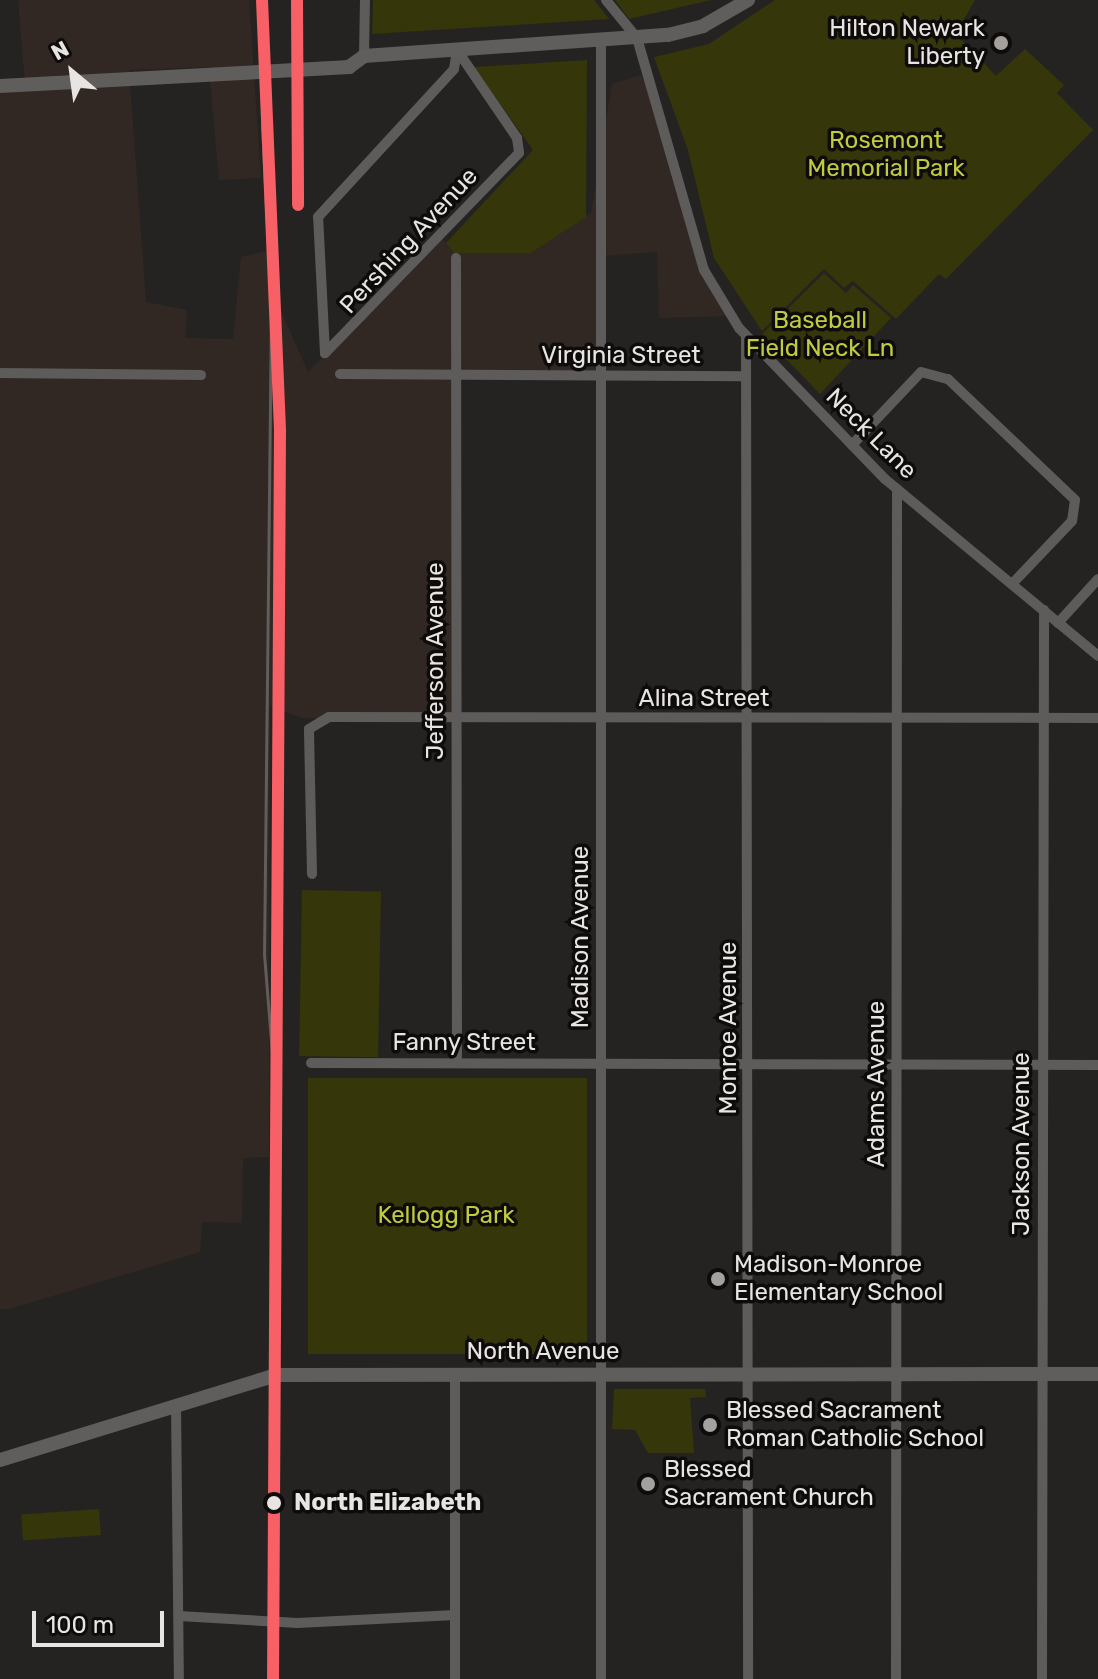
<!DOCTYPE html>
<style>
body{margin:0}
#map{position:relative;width:1098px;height:1679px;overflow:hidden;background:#252321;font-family:Rubik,sans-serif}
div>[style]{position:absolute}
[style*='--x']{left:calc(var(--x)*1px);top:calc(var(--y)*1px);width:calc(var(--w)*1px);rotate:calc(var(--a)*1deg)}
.built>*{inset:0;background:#312823}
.green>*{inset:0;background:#35360a;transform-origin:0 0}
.minor>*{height:10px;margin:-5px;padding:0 5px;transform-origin:5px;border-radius:5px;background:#5d5c5b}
.secondary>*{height:14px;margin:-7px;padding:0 7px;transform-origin:7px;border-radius:7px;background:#605e5d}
.rail>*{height:3px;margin:-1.5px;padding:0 1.5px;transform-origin:1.5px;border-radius:1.5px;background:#5f5e5d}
.rail-1>*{height:12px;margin:-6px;padding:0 6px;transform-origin:6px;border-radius:6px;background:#f76066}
.dots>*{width:22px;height:22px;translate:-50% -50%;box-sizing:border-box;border:4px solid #0e0c0b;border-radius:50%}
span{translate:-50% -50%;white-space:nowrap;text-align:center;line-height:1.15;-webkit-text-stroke:7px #0e0c0b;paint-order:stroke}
.poi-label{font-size:24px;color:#e8e4e2}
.right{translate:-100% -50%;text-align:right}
.left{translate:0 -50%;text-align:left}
.park-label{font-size:24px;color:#c2cb3e}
.street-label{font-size:24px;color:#e8e4e2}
.stop-label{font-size:24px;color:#e8e4e2;font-weight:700}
.north{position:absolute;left:32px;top:32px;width:80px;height:80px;-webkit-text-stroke:6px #0e0c0b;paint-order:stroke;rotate:331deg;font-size:22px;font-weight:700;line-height:32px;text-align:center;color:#e8e4e2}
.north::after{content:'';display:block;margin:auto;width:28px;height:36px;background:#e8e4e2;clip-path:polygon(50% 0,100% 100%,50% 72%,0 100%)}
.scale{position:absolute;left:32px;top:1611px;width:132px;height:36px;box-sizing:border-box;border:4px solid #e8e4e2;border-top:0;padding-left:10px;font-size:24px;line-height:28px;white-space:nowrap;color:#e8e4e2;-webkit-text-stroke:6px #0e0c0b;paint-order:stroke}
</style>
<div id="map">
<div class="built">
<div style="clip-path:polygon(18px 0,249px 0,261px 178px,219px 180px,209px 67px,129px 70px,146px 302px,187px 310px,185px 338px,233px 339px,241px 257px,268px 251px,270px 286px,308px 372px,442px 238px,454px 253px,531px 253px,591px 213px,612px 84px,641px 75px,664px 116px,714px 296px,732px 316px,659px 318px,657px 252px,601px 256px,601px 371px,457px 371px,456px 717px,302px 718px,270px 706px,269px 1157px,243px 1158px,242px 1223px,202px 1222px,200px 1252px,9px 1309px,0 1309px,0 85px,25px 82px)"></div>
</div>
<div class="green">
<div style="clip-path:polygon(373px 0,594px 0,609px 19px,372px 34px)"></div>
<div style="clip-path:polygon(615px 0,711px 0,629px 19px)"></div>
<div style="clip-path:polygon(775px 0,975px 0,956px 34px,996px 76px,1025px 49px,1064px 85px,1057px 93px,1093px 130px,946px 279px,939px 274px,896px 319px,853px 281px,844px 288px,824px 269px,762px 331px,714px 258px,688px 150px,654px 57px,709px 44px)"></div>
<div style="clip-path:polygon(587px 60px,586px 217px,531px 253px,454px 253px,446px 243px,533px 150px,474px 67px)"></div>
<div style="clip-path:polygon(824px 273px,846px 293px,853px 285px,891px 318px,820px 394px,762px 334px)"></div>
<div style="left:302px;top:890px;width:79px;height:166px;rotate:1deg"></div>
<div style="left:308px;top:1078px;width:279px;height:276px"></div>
<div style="clip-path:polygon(614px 1389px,705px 1389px,706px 1397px,690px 1398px,694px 1453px,648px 1453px,635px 1430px,612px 1429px)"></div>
<div style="left:99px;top:1509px;width:26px;height:78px;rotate:86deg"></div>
</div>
<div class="minor">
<div style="--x:606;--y:0;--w:49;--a:50.8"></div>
<div style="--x:637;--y:38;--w:241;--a:73.9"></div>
<div style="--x:704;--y:270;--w:68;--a:58.9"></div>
<div style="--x:739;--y:328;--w:210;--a:46"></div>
<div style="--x:885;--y:479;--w:277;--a:39.7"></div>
<div style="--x:457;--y:50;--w:107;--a:55.7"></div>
<div style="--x:517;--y:138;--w:15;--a:82"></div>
<div style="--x:519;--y:153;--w:279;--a:134.1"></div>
<div style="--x:325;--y:353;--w:136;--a:-92.9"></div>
<div style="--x:318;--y:217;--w:201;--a:-47.4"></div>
<div style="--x:454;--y:69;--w:19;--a:-81"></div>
<div style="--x:364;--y:56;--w:56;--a:-89"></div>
<div style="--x:456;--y:258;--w:805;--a:89.93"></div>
<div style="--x:746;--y:336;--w:1343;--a:89.91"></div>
<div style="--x:0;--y:373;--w:201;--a:0.6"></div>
<div style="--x:340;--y:374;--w:406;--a:0.3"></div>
<div style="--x:852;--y:445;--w:100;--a:-46.6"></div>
<div style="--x:921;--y:372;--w:28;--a:15"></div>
<div style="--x:948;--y:379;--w:175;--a:43.6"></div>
<div style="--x:1075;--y:500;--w:21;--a:98"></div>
<div style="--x:1072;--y:521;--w:87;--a:133.6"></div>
<div style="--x:1058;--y:623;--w:59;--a:-47.7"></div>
<div style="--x:312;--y:874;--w:145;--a:-91.2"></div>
<div style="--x:309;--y:729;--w:23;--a:-31"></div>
<div style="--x:329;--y:717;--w:769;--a:0.07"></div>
<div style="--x:311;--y:1063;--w:787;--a:0.15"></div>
<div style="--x:455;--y:1373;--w:306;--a:90"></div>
<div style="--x:176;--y:1404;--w:275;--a:89.4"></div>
<div style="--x:179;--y:1616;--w:119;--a:3.4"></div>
<div style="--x:298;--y:1623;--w:157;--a:-2.9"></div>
<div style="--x:601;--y:1679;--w:1640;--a:-90"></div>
<div style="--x:896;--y:1679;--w:1190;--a:-89.95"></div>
<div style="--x:1042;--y:1679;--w:1069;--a:-89.89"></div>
</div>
<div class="secondary">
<div style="--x:0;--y:86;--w:350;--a:-3.1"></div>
<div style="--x:349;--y:67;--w:19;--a:-36"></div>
<div style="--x:364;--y:56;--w:305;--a:-4"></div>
<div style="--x:668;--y:35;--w:36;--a:-14"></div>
<div style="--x:703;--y:26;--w:52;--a:-30"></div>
<div style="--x:0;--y:1460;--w:290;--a:-17.1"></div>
<div style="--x:277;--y:1375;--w:821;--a:-0.07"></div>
</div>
<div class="rail">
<div style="--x:262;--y:124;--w:187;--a:87.2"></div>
<div style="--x:271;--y:311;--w:643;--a:90.62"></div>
<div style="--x:264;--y:954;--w:150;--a:85.4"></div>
</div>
<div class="rail-1">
<div style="--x:262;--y:0;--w:432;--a:87.6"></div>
<div style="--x:280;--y:432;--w:1247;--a:90.32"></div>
<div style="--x:297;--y:0;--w:205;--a:89.7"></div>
</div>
<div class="dots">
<div style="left:1001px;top:43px;background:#a4a09e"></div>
<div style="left:718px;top:1279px;background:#a4a09e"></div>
<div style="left:710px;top:1425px;background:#a4a09e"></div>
<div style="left:648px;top:1484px;background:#a4a09e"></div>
<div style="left:274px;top:1503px;background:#e8e4e2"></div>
</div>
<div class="poi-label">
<span class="right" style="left:985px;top:43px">Hilton Newark<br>Liberty</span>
<span class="left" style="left:734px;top:1279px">Madison-Monroe<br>Elementary School</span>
<span class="left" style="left:726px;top:1425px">Blessed Sacrament<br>Roman Catholic School</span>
<span class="left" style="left:664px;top:1484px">Blessed<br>Sacrament Church</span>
</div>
<div class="park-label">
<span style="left:886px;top:155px">Rosemont<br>Memorial Park</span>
<span style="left:820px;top:335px">Baseball<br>Field Neck Ln</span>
<span style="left:446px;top:1216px">Kellogg Park</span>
</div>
<div class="street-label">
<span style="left:409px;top:241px;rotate:-47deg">Pershing Avenue</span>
<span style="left:621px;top:356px">Virginia Street</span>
<span style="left:871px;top:434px;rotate:45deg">Neck Lane</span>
<span style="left:436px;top:661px;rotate:-90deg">Jefferson Avenue</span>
<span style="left:704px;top:699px">Alina Street</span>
<span style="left:581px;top:937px;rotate:-90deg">Madison Avenue</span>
<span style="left:729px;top:1028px;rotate:-90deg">Monroe Avenue</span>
<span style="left:464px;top:1043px">Fanny Street</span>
<span style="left:877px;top:1084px;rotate:-90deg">Adams Avenue</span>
<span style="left:1022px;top:1144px;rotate:-90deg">Jackson Avenue</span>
<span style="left:543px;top:1352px">North Avenue</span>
</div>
<div class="stop-label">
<span class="left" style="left:294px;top:1503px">North Elizabeth</span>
</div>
<div class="north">N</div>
<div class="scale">100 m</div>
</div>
